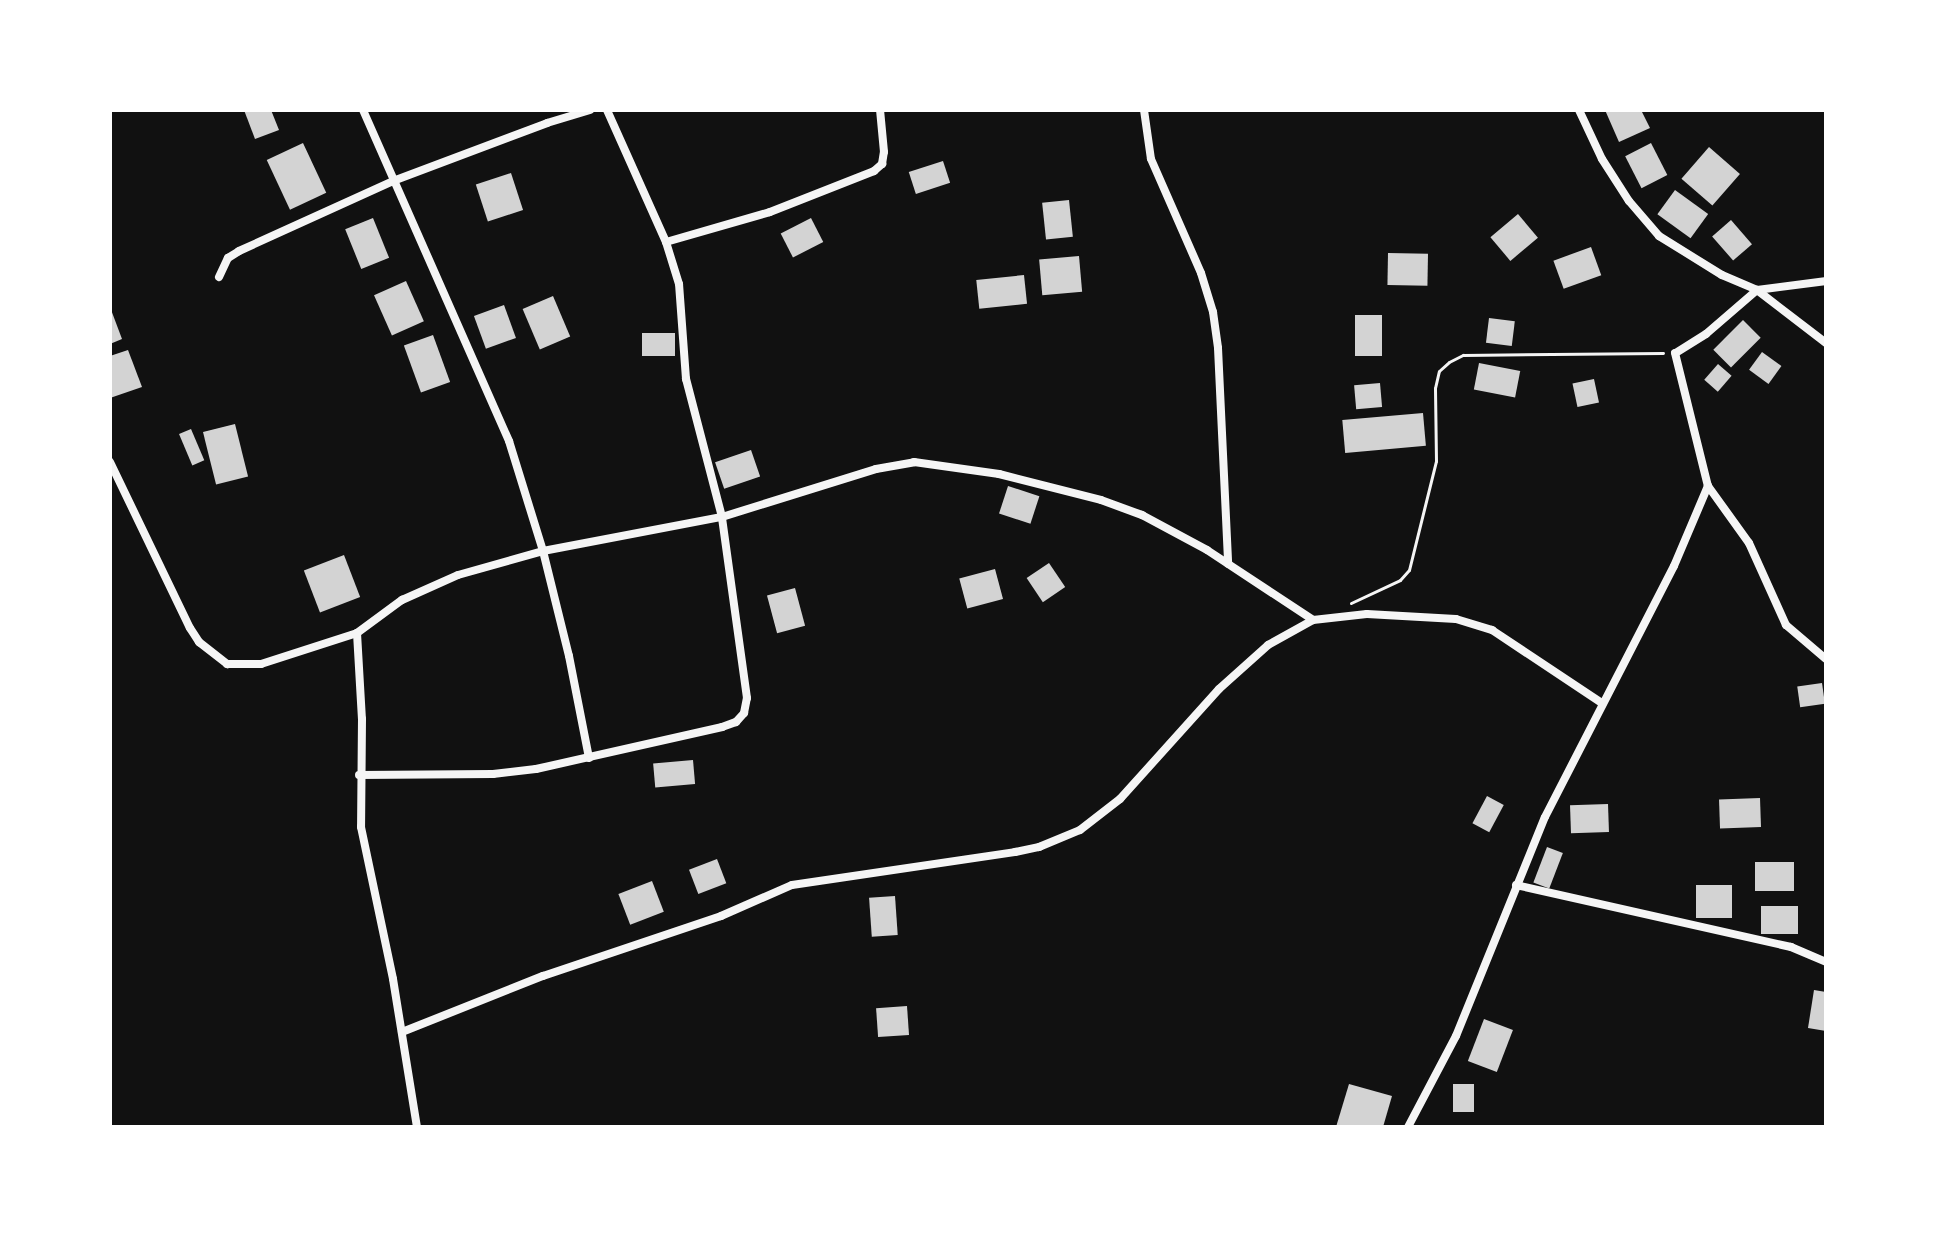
<!DOCTYPE html>
<style>
body{margin:0}
#map{position:relative;width:1936px;height:1237px;overflow:hidden;background:#111;font-family:Barlow,sans-serif}
div>[style]{position:absolute}
[style*='--x']{left:calc(var(--x)*1px);top:calc(var(--y)*1px);width:calc(var(--w)*1px);rotate:calc(var(--a)*1deg)}
.building>*{inset:0;background:#d3d3d3;transform-origin:0 0}
.path>*{height:3px;margin:-1.5px;padding:0 1.5px;transform-origin:1.5px;border-radius:1.5px;background:#f5f5f5}
.minor>*{height:8px;margin:-4px;padding:0 4px;transform-origin:4px;border-radius:4px;background:#f5f5f5}
span{translate:-50% -50%;white-space:nowrap;text-align:center;line-height:1.15;-webkit-text-stroke:6px #fff;paint-order:stroke}
.frame{position:absolute;inset:0;border:112px solid #fff;pointer-events:none}
</style>
<div id="map">
<div class="building">
<div style="clip-path:polygon(244px 110px,271px 110px,279px 130px,255px 139px)"></div>
<div style="clip-path:polygon(1605px 110px,1641px 110px,1650px 128px,1619px 142px)"></div>
<div style="left:303px;top:143px;width:55px;height:40px;rotate:65deg"></div>
<div style="left:1651px;top:143px;width:36px;height:29px;rotate:63deg"></div>
<div style="left:1709px;top:147px;width:41px;height:42px;rotate:41deg"></div>
<div style="left:943px;top:161px;width:23px;height:36px;rotate:72deg"></div>
<div style="left:511px;top:173px;width:39px;height:37px;rotate:72deg"></div>
<div style="left:1675px;top:190px;width:41px;height:30px;rotate:36deg"></div>
<div style="left:1069px;top:200px;width:37px;height:27px;rotate:84deg"></div>
<div style="left:1518px;top:214px;width:31px;height:36px;rotate:50deg"></div>
<div style="left:373px;top:218px;width:43px;height:30px;rotate:68deg"></div>
<div style="left:811px;top:218px;width:27px;height:34px;rotate:63deg"></div>
<div style="left:1731px;top:220px;width:32px;height:25px;rotate:49deg"></div>
<div style="left:1591px;top:247px;width:30px;height:40px;rotate:70deg"></div>
<div style="left:1388px;top:253px;width:40px;height:32px;rotate:1deg"></div>
<div style="left:1079px;top:256px;width:36px;height:40px;rotate:85deg"></div>
<div style="left:1024px;top:275px;width:29px;height:48px;rotate:84deg"></div>
<div style="left:406px;top:281px;width:44px;height:35px;rotate:66deg"></div>
<div style="left:553px;top:296px;width:44px;height:33px;rotate:67deg"></div>
<div style="left:504px;top:305px;width:35px;height:32px;rotate:70deg"></div>
<div style="clip-path:polygon(110px 307px,122px 339px,110px 344px)"></div>
<div style="left:1355px;top:315px;width:27px;height:41px"></div>
<div style="left:1489px;top:318px;width:26px;height:25px;rotate:7deg"></div>
<div style="left:1743px;top:320px;width:25px;height:42px;rotate:45deg"></div>
<div style="left:675px;top:333px;width:23px;height:33px;rotate:90deg"></div>
<div style="left:433px;top:335px;width:50px;height:31px;rotate:70deg"></div>
<div style="clip-path:polygon(128px 350px,142px 387px,110px 398px,110px 356px)"></div>
<div style="left:1762px;top:352px;width:24px;height:22px;rotate:36deg"></div>
<div style="left:1479px;top:363px;width:42px;height:27px;rotate:11deg"></div>
<div style="left:1718px;top:364px;width:18px;height:21px;rotate:41deg"></div>
<div style="left:1594px;top:379px;width:24px;height:22px;rotate:78deg"></div>
<div style="left:1380px;top:383px;width:24px;height:26px;rotate:85deg"></div>
<div style="left:1423px;top:413px;width:33px;height:81px;rotate:85deg"></div>
<div style="left:235px;top:424px;width:54px;height:33px;rotate:76deg"></div>
<div style="left:191px;top:429px;width:34px;height:13px;rotate:67deg"></div>
<div style="left:751px;top:450px;width:28px;height:38px;rotate:71deg"></div>
<div style="left:1008px;top:486px;width:33px;height:29px;rotate:18deg"></div>
<div style="left:344px;top:555px;width:45px;height:43px;rotate:69deg"></div>
<div style="left:1049px;top:563px;width:29px;height:27px;rotate:56deg"></div>
<div style="left:995px;top:569px;width:31px;height:37px;rotate:75deg"></div>
<div style="left:795px;top:588px;width:39px;height:29px;rotate:75deg"></div>
<div style="left:1822px;top:683px;width:21px;height:25px;rotate:82deg"></div>
<div style="left:693px;top:760px;width:24px;height:40px;rotate:85deg"></div>
<div style="left:1487px;top:796px;width:19px;height:31px;rotate:28deg"></div>
<div style="left:1760px;top:798px;width:29px;height:41px;rotate:88deg"></div>
<div style="left:1608px;top:804px;width:28px;height:38px;rotate:88deg"></div>
<div style="left:1547px;top:847px;width:17px;height:38px;rotate:21deg"></div>
<div style="left:717px;top:859px;width:26px;height:30px;rotate:69deg"></div>
<div style="left:1794px;top:862px;width:29px;height:39px;rotate:90deg"></div>
<div style="left:652px;top:881px;width:33px;height:36px;rotate:69deg"></div>
<div style="left:1696px;top:885px;width:36px;height:33px"></div>
<div style="left:895px;top:896px;width:39px;height:26px;rotate:86deg"></div>
<div style="left:1761px;top:906px;width:37px;height:28px"></div>
<div style="clip-path:polygon(1814px 990px,1826px 992px,1826px 1031px,1808px 1028px)"></div>
<div style="left:907px;top:1006px;width:29px;height:31px;rotate:86deg"></div>
<div style="left:1484px;top:1019px;width:31px;height:45px;rotate:21deg"></div>
<div style="clip-path:polygon(1349px 1084px,1392px 1096px,1383px 1127px,1336px 1127px)"></div>
<div style="left:1453px;top:1084px;width:21px;height:28px"></div>
</div>
<div class="path">
<div style="--x:1351;--y:603;--w:54;--a:-25.1"></div>
<div style="--x:1400;--y:580;--w:13;--a:-48"></div>
<div style="--x:1409;--y:570;--w:112;--a:-76.1"></div>
<div style="--x:1436;--y:461;--w:73;--a:-90.8"></div>
<div style="--x:1435;--y:388;--w:17;--a:-77"></div>
<div style="--x:1439;--y:371;--w:13;--a:-42"></div>
<div style="--x:1449;--y:362;--w:16;--a:-27"></div>
<div style="--x:1463;--y:355;--w:200;--a:-0.6"></div>
</div>
<div class="minor">
<div style="--x:363;--y:110;--w:362;--a:66.2"></div>
<div style="--x:509;--y:441;--w:115;--a:72.8"></div>
<div style="--x:543;--y:551;--w:108;--a:76.1"></div>
<div style="--x:569;--y:656;--w:104;--a:78.9"></div>
<div style="--x:1144;--y:110;--w:49;--a:81.9"></div>
<div style="--x:1151;--y:159;--w:124;--a:66.3"></div>
<div style="--x:1201;--y:273;--w:41;--a:72.9"></div>
<div style="--x:1213;--y:312;--w:36;--a:82"></div>
<div style="--x:1218;--y:348;--w:216;--a:87.3"></div>
<div style="--x:1579;--y:110;--w:54;--a:64.9"></div>
<div style="--x:1602;--y:159;--w:50;--a:57.3"></div>
<div style="--x:1629;--y:201;--w:46;--a:49.4"></div>
<div style="--x:1659;--y:236;--w:74;--a:31.8"></div>
<div style="--x:1722;--y:275;--w:38;--a:23"></div>
<div style="--x:1757;--y:290;--w:70;--a:-7.4"></div>
<div style="--x:666;--y:242;--w:108;--a:-16.1"></div>
<div style="--x:770;--y:212;--w:112;--a:-21.5"></div>
<div style="--x:874;--y:171;--w:11;--a:-41"></div>
<div style="--x:882;--y:164;--w:12;--a:-81"></div>
<div style="--x:884;--y:152;--w:42;--a:-95.4"></div>
<div style="--x:219;--y:277;--w:21;--a:-65"></div>
<div style="--x:228;--y:258;--w:13;--a:-32"></div>
<div style="--x:239;--y:251;--w:169;--a:-24.4"></div>
<div style="--x:393;--y:181;--w:165;--a:-20.6"></div>
<div style="--x:547;--y:123;--w:45;--a:-16.8"></div>
<div style="--x:1826;--y:343;--w:87;--a:-142.5"></div>
<div style="--x:1757;--y:290;--w:67;--a:139.2"></div>
<div style="--x:1706;--y:334;--w:36;--a:148"></div>
<div style="--x:1675;--y:353;--w:137;--a:76.1"></div>
<div style="--x:1708;--y:486;--w:70;--a:54.3"></div>
<div style="--x:1749;--y:543;--w:90;--a:65.7"></div>
<div style="--x:1786;--y:625;--w:52;--a:40.4"></div>
<div style="--x:110;--y:462;--w:184;--a:64.3"></div>
<div style="--x:190;--y:628;--w:17;--a:57"></div>
<div style="--x:199;--y:642;--w:36;--a:38"></div>
<div style="--x:227;--y:664;--w:34;--a:0"></div>
<div style="--x:261;--y:664;--w:101;--a:-17.9"></div>
<div style="--x:357;--y:633;--w:56;--a:-36.3"></div>
<div style="--x:402;--y:600;--w:61;--a:-24.1"></div>
<div style="--x:458;--y:575;--w:88;--a:-15.8"></div>
<div style="--x:543;--y:551;--w:182;--a:-10.8"></div>
<div style="--x:722;--y:517;--w:161;--a:-17.3"></div>
<div style="--x:876;--y:469;--w:39;--a:-10"></div>
<div style="--x:914;--y:462;--w:86;--a:8"></div>
<div style="--x:999;--y:474;--w:105;--a:14.3"></div>
<div style="--x:1101;--y:500;--w:44;--a:20.1"></div>
<div style="--x:1142;--y:515;--w:74;--a:28.3"></div>
<div style="--x:1207;--y:550;--w:127;--a:33.4"></div>
<div style="--x:357;--y:633;--w:86;--a:86.7"></div>
<div style="--x:362;--y:719;--w:108;--a:90.5"></div>
<div style="--x:361;--y:827;--w:155;--a:78.1"></div>
<div style="--x:393;--y:979;--w:150;--a:80.8"></div>
<div style="--x:359;--y:775;--w:134;--a:-0.4"></div>
<div style="--x:493;--y:774;--w:43;--a:-6.6"></div>
<div style="--x:536;--y:769;--w:191;--a:-12.7"></div>
<div style="--x:722;--y:727;--w:15;--a:-20"></div>
<div style="--x:736;--y:722;--w:12;--a:-48"></div>
<div style="--x:744;--y:713;--w:15;--a:-79"></div>
<div style="--x:747;--y:698;--w:183;--a:-97.9"></div>
<div style="--x:722;--y:517;--w:143;--a:-104.6"></div>
<div style="--x:686;--y:379;--w:95;--a:-94.2"></div>
<div style="--x:679;--y:284;--w:44;--a:-107.2"></div>
<div style="--x:666;--y:242;--w:145;--a:-114.1"></div>
<div style="--x:1516;--y:885;--w:282;--a:12.7"></div>
<div style="--x:1791;--y:947;--w:38;--a:23"></div>
<div style="--x:402;--y:1032;--w:152;--a:-21.7"></div>
<div style="--x:543;--y:976;--w:188;--a:-18.6"></div>
<div style="--x:721;--y:916;--w:77;--a:-23.6"></div>
<div style="--x:792;--y:885;--w:225;--a:-8.4"></div>
<div style="--x:1015;--y:852;--w:25;--a:-12"></div>
<div style="--x:1039;--y:847;--w:44;--a:-22.5"></div>
<div style="--x:1080;--y:830;--w:51;--a:-37.8"></div>
<div style="--x:1120;--y:799;--w:148;--a:-48"></div>
<div style="--x:1219;--y:689;--w:66;--a:-41.9"></div>
<div style="--x:1268;--y:645;--w:51;--a:-29.1"></div>
<div style="--x:1313;--y:620;--w:54;--a:-6.3"></div>
<div style="--x:1367;--y:614;--w:89;--a:3.2"></div>
<div style="--x:1456;--y:619;--w:38;--a:17"></div>
<div style="--x:1492;--y:630;--w:132;--a:33.6"></div>
<div style="--x:1408;--y:1127;--w:103;--a:-62.2"></div>
<div style="--x:1456;--y:1036;--w:236;--a:-67.9"></div>
<div style="--x:1545;--y:817;--w:282;--a:-62.8"></div>
<div style="--x:1674;--y:566;--w:87;--a:-67"></div>
</div>
<div class="frame"></div>
</div>
